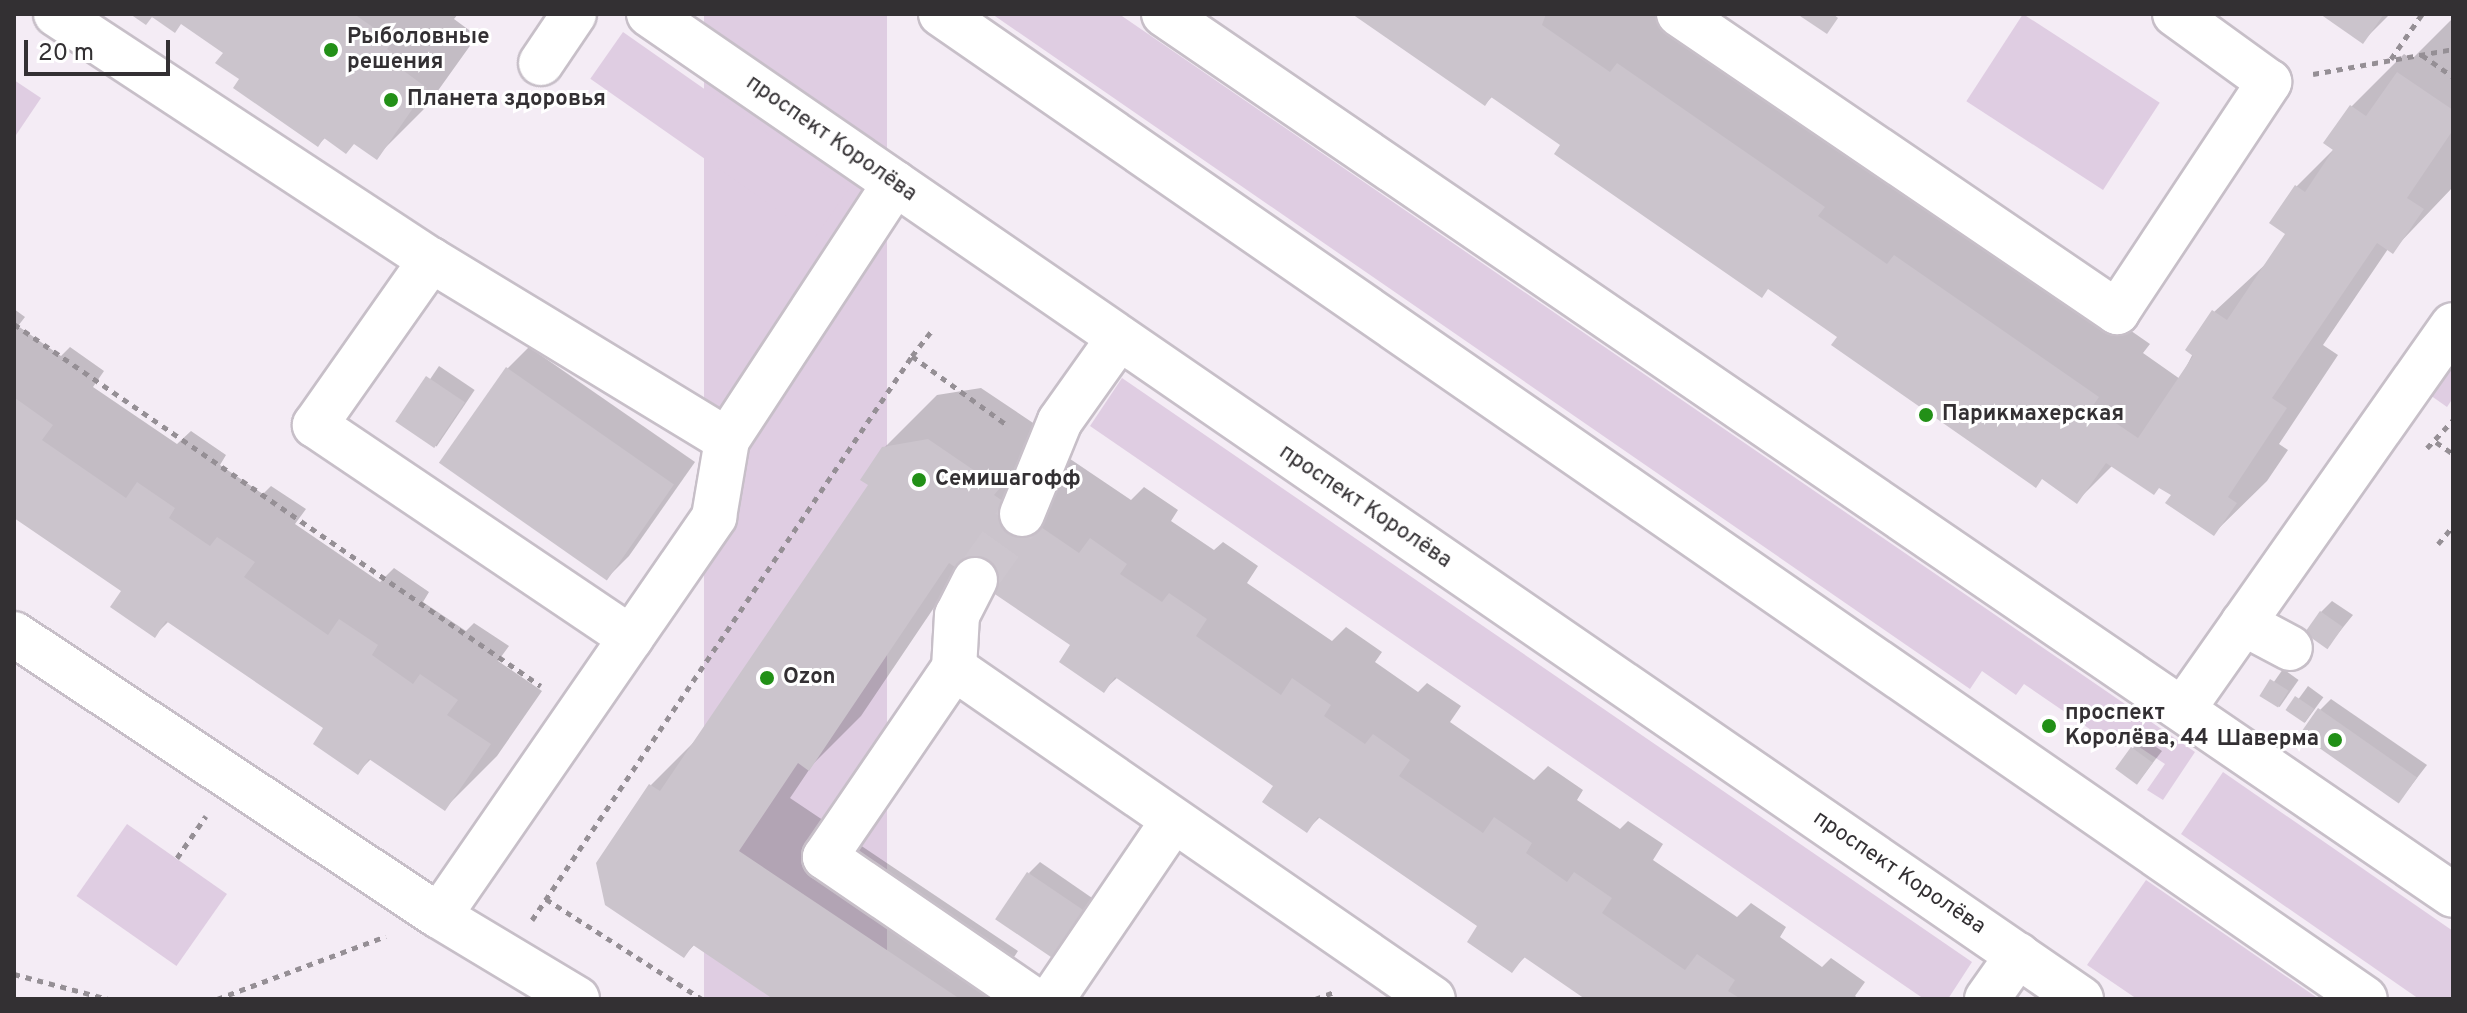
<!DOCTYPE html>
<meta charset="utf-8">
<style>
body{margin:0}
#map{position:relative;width:2467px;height:1013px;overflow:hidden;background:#f4ecf5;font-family:Overpass,sans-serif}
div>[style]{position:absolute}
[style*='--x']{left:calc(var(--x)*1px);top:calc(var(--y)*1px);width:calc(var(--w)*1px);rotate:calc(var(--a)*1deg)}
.green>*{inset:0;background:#dfcde2;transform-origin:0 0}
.shadow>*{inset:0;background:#0003;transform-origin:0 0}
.building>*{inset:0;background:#cbc4cc;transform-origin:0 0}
.minor-tunnel>*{height:44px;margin-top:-22px;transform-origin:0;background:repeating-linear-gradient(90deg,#cdc6ce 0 44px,transparent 0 66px)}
.path>*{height:5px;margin-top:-2.5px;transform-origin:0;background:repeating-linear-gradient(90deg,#958f95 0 6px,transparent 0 12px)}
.roads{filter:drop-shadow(2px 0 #c7bfc8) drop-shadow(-2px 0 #c7bfc8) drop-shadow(0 2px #c7bfc8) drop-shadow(0 -2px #c7bfc8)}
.minor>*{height:44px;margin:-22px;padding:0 22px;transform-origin:22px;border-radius:22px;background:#fff}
.dots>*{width:22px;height:22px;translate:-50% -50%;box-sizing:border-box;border:4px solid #fff;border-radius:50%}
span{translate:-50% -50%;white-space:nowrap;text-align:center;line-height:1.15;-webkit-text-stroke:6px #fff;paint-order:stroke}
.poi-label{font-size:22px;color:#333033;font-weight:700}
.left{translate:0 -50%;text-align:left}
.right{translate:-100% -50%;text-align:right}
.street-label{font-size:22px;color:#333033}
.frame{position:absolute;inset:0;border:16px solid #333033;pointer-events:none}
.scale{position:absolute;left:24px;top:40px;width:146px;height:36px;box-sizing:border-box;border:4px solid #333033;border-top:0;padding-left:10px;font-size:24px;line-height:28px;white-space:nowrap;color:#333033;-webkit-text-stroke:6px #fff;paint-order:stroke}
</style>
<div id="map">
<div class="green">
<div style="left:704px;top:14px;width:183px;height:1639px"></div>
<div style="clip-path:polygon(992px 14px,1119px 14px,2195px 752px,2163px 800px,2147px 790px,2165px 764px,2124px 737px,2116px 747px,2024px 684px,2016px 695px,1982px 671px,1970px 689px)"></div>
<div style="left:2023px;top:14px;width:163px;height:104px;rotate:33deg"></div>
<div style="left:623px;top:32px;width:275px;height:57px;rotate:35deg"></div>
<div style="clip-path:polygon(14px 80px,41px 98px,14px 138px)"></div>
<div style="clip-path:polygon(2453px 340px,2453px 398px,2447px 407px,2420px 388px)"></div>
<div style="clip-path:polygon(1122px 378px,1972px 962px,1948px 999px,1924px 999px,1090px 426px)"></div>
<div style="clip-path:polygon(2223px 772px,2453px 931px,2453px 999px,2419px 999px,2181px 834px)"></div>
<div style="left:127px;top:824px;width:122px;height:88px;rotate:35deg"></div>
<div style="clip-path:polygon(2146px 880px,2319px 999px,2137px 999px,2087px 965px)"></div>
</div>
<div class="shadow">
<div style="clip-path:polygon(133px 14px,458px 14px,454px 19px,477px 36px,427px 106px,376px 157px,355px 143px,326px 137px,318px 145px,242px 79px,226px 53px,182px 22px)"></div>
<div style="clip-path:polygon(1355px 14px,1654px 14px,1948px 204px,2150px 344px,2143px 353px,2180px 379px,2214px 312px,2269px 261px,2288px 234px,2296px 187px,2334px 149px,2352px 106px,2404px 54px,2412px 59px,2451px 20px,2453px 187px,2392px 251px,2388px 249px,2323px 345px,2338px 355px,2279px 444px,2288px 450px,2267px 481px,2214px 533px,2174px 494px,2113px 465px,2077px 501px,1493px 96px,1485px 104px)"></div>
<div style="clip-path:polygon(2323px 14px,2390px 14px,2363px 41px)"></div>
<div style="clip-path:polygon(14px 309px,25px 317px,18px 326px,61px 356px,70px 347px,104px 371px,93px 387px,177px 444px,191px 431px,226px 455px,220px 465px,263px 494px,271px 486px,306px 509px,295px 524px,380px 582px,394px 568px,429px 592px,423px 602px,466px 631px,474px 623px,509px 646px,498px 661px,542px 691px,497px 756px,445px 808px,372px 758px,357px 773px,326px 728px,170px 620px,155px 635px,123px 590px,14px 515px)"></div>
<div style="clip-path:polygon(529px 347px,695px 462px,629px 556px,607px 578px,507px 369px)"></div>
<div style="left:439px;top:366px;width:43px;height:68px;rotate:34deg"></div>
<div style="clip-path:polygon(981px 388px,1051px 435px,1045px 442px,1131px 500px,1144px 487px,1178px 510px,1171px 521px,1214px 550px,1223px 542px,1258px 566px,1247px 583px,1332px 641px,1346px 627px,1382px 652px,1375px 662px,1418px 692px,1427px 683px,1461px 706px,1450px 722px,1534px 780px,1548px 766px,1583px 790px,1577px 800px,1620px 829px,1628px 821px,1663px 844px,1653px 860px,1737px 917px,1751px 903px,1786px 927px,1780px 937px,1822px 967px,1831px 958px,1865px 982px,1855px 996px,1859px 999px,1589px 999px,1526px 956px,1512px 970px,1480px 926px,1321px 816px,1307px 830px,1276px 786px,1118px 677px,1104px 690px,1073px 645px,960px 569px,861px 716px,813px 764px,790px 798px,1018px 951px,997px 983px,1000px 999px,776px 999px,695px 944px,684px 956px,651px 785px,701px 735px,871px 485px,884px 448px,937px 395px)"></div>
<div style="clip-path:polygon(2332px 601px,2353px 615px,2328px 646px,2321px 612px)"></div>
<div style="left:2283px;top:669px;width:19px;height:33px;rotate:35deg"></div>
<div style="left:2308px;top:686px;width:19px;height:31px;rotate:36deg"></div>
<div style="clip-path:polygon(2331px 699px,2427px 765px,2400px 800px,2320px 710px)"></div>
<div style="clip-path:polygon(2143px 738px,2162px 751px,2138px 782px,2132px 749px)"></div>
<div style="clip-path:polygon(1040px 862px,1095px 900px,1064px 945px,1029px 873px)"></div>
</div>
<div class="building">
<div style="clip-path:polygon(130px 14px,354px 14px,393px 41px,387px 49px,409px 65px,404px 71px,427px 88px,377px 160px,354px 144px,346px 154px,324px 138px,318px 147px,233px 88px,239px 79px,215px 63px,223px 53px,181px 24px,175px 33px,152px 17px,146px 25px)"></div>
<div style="clip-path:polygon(1352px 14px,1546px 14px,1542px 25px,1610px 72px,1617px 63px,1825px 207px,1818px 216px,1887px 264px,1894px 255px,2099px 397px,2092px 407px,2138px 438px,2193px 356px,2185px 350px,2212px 310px,2227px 320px,2285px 234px,2269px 223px,2295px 185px,2305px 192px,2333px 150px,2323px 143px,2350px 105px,2366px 116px,2397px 72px,2453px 110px,2453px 130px,2407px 198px,2424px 209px,2393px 254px,2377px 243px,2272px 398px,2287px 408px,2228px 497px,2237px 503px,2214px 536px,2165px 503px,2171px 495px,2159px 488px,2154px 495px,2106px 463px,2077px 504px,2042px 479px,2036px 488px,1831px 345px,1837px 337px,1768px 289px,1762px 298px,1554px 154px,1560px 145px,1491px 97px,1485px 106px)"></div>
<div style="clip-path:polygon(1797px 14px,1833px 14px,1838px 18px,1827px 34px)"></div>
<div style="clip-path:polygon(2320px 14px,2384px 14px,2363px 44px)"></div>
<div style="left:506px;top:367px;width:205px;height:117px;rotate:35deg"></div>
<div style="left:426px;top:376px;width:47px;height:55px;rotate:34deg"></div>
<div style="clip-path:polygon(15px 398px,53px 425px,42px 440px,126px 498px,137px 482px,175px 508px,169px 518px,210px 546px,217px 537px,255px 562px,244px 577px,328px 635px,339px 619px,378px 645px,372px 655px,413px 684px,420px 674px,458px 700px,447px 715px,491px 744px,445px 811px,369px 759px,358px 775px,313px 744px,323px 728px,166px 621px,155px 638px,110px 607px,121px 591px,14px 518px)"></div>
<div style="clip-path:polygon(928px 439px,1000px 488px,994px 495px,1079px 553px,1090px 538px,1127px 564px,1120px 574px,1162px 602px,1169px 593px,1207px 619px,1196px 636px,1281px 695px,1292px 678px,1331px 705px,1324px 716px,1365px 744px,1373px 734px,1410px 760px,1399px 776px,1483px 833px,1494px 817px,1532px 843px,1526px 853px,1567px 882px,1574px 872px,1612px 898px,1602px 913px,1685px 970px,1697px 954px,1735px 980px,1728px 991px,1741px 999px,1585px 999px,1524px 957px,1512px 973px,1467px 942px,1477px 926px,1318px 817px,1307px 833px,1262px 802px,1273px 786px,1115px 677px,1104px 693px,1059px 662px,1070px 645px,949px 563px,809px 771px,798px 763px,739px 851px,960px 999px,773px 999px,693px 945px,684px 958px,605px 905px,596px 863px,649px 784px,660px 791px,868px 485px,860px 480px,882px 447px)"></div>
<div style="left:2320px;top:611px;width:28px;height:27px;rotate:35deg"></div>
<div style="left:2270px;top:679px;width:22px;height:20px;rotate:32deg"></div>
<div style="left:2295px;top:696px;width:23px;height:17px;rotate:34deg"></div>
<div style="left:2318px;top:708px;width:121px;height:32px;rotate:35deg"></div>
<div style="left:2131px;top:747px;width:27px;height:27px;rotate:36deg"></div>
<div style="left:1027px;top:872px;width:70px;height:57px;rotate:34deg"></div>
</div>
<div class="minor-tunnel">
<div style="--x:975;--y:580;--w:81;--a:-54.5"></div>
</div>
<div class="path">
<div style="--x:2422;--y:55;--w:38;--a:35"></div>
<div style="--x:2391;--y:59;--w:55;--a:-55.4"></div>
<div style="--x:2313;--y:74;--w:142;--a:-10.1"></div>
<div style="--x:14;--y:324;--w:639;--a:34.49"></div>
<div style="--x:912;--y:356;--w:31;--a:-52"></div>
<div style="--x:2436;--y:442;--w:21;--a:35"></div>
<div style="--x:2427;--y:448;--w:38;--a:-47"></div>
<div style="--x:2438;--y:544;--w:23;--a:-50"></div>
<div style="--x:177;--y:858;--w:51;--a:-55.4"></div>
<div style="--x:546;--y:899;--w:185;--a:32.7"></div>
<div style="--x:532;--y:920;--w:680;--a:-56.03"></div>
<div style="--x:912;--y:356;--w:117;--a:36"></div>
<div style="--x:14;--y:974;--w:97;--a:14.9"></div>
<div style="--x:217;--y:999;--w:180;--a:-20.4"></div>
<div style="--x:1315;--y:999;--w:23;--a:-20"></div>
</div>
<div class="roads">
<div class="minor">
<div style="--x:56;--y:14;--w:448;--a:33.3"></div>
<div style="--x:431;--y:260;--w:346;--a:31.3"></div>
<div style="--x:727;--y:440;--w:307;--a:-56.8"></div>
<div style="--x:649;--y:14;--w:1738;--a:34.52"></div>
<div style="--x:941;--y:14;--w:1731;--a:34.67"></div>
<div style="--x:1164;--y:14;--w:1561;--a:34.35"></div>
<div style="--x:1679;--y:14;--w:530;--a:34.23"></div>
<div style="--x:2117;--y:312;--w:276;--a:-56.5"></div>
<div style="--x:2269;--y:82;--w:116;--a:-144.1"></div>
<div style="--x:541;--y:63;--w:59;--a:-56"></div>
<div style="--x:431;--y:260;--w:202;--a:125.1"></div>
<div style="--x:315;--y:425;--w:381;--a:34"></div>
<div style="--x:1022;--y:514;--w:100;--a:-67.8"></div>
<div style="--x:1060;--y:421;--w:102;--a:-54.6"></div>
<div style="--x:975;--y:580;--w:39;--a:117"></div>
<div style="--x:957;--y:615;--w:53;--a:93.2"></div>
<div style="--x:954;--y:668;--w:229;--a:124.3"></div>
<div style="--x:825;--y:857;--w:251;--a:34.4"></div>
<div style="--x:2243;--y:623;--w:53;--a:28"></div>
<div style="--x:14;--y:634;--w:510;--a:33.57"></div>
<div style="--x:439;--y:916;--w:161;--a:31"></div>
<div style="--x:954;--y:668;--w:582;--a:34.65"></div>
<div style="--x:2183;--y:709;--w:469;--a:-54.9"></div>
<div style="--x:439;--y:916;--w:485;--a:-55.4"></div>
<div style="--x:714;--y:517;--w:78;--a:-80.4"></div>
<div style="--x:1052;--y:999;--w:215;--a:-55.8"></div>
<div style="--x:1987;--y:999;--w:54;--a:-54.8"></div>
</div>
</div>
<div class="dots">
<div style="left:331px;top:50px;background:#229017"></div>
<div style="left:391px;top:100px;background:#229017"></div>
<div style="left:1926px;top:415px;background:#229017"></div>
<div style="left:919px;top:480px;background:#229017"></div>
<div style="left:767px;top:678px;background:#229017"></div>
<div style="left:2049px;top:726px;background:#229017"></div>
<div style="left:2335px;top:740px;background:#229017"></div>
</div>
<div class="poi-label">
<span class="left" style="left:347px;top:50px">Рыболовные<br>решения</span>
<span class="left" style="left:407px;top:100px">Планета здоровья</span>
<span class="left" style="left:1942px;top:415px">Парикмахерская</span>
<span class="left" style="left:935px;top:480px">Семишагофф</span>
<span class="left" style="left:783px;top:678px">Ozon</span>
<span class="left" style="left:2065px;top:726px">проспект<br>Королёва, 44</span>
<span class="right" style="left:2319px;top:740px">Шаверма</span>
</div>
<div class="street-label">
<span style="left:831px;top:139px;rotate:35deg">проспект Королёва</span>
<span style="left:1365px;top:507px;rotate:34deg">проспект Королёва</span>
<span style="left:1899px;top:873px;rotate:34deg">проспект Королёва</span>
</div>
<div class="frame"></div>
<div class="scale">20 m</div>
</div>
